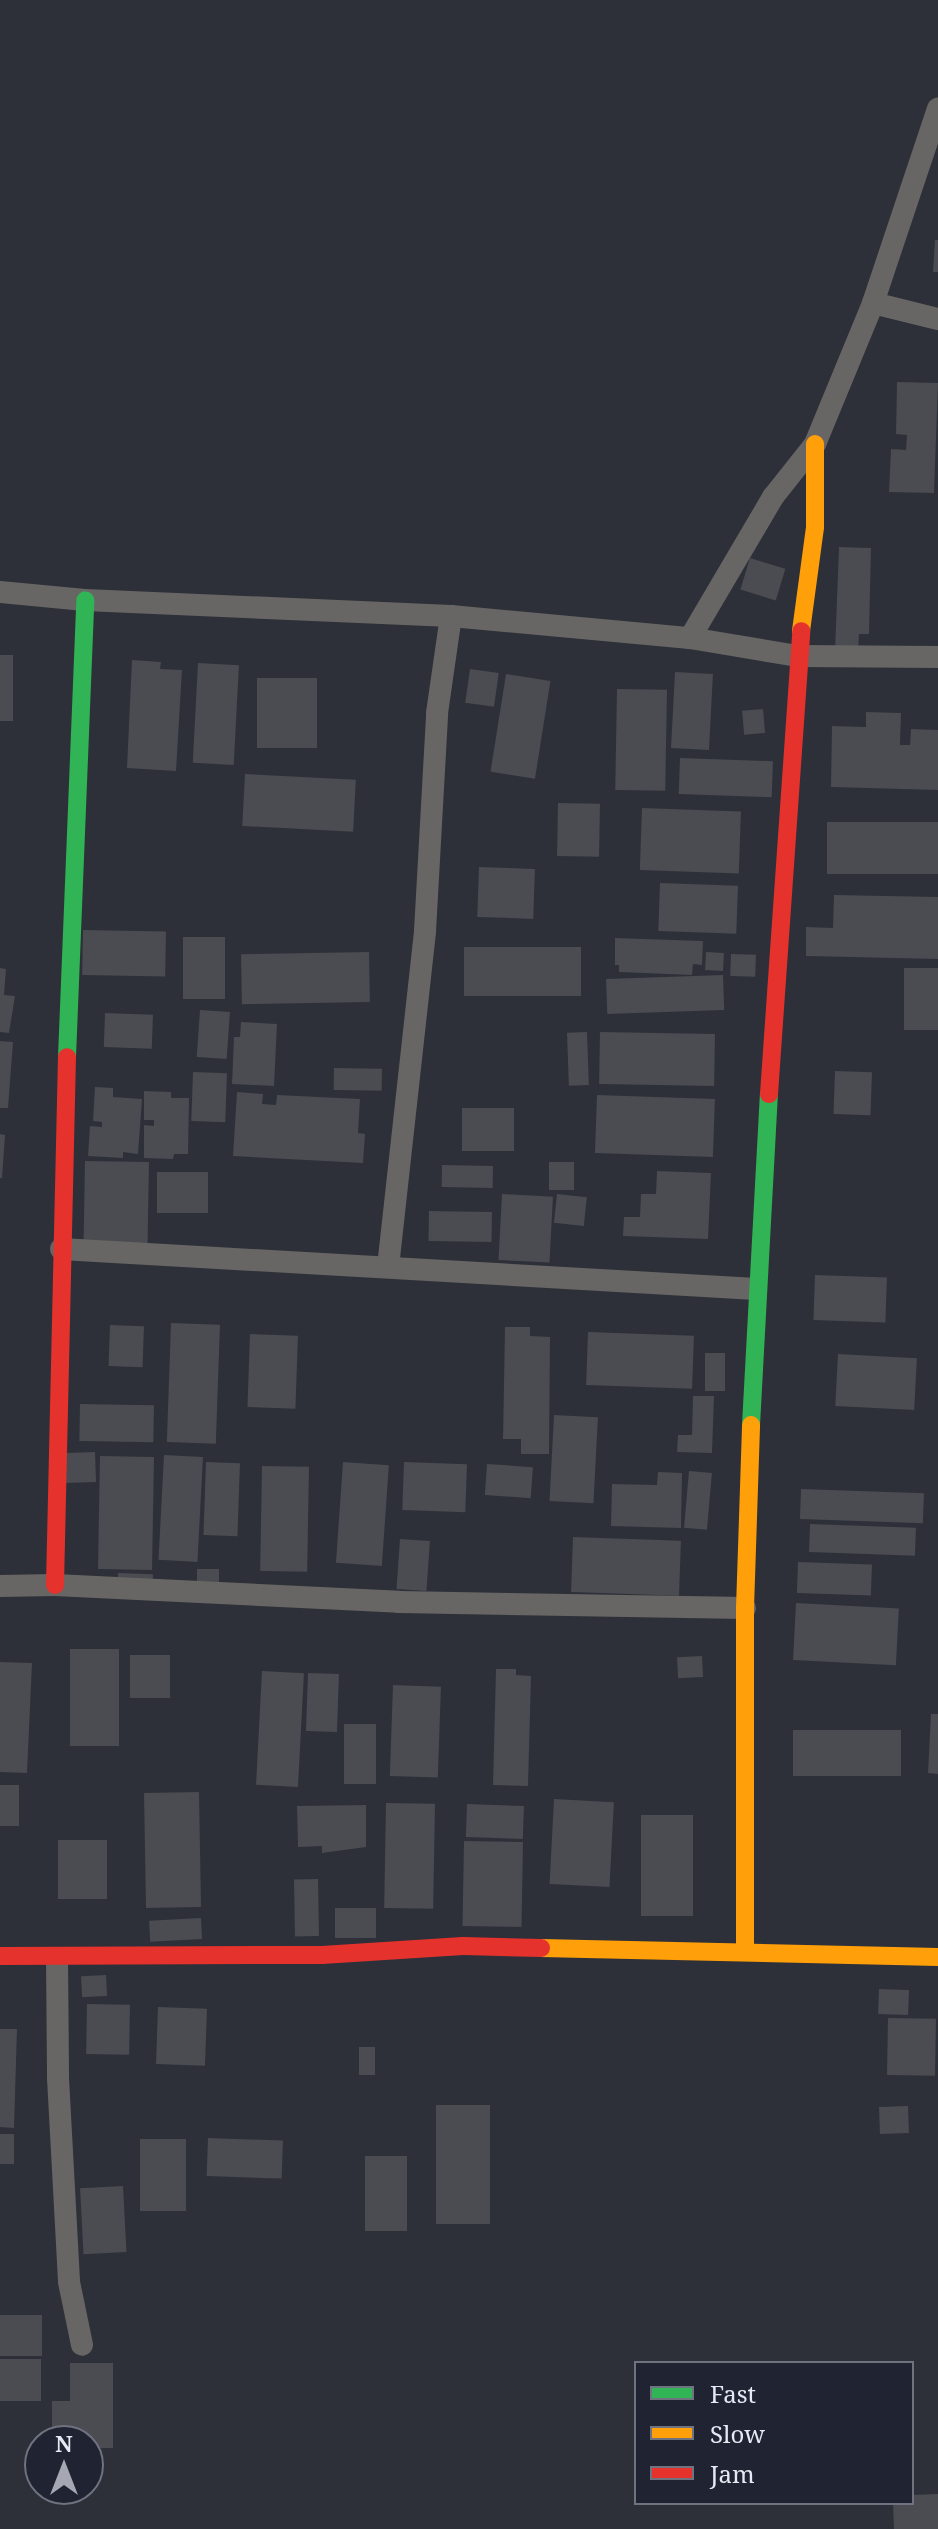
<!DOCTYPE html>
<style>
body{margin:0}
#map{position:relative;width:938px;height:2529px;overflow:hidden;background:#2d3038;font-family:"Noto Serif",serif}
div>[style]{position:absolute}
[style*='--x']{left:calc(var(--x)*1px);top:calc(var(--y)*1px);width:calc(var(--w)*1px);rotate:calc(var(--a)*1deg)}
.building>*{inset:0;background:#4b4b52;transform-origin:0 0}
.street>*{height:22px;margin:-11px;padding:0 11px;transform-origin:11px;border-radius:11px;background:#676664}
.fast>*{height:18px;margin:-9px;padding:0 9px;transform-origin:9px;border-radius:9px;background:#30b455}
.slow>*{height:18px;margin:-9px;padding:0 9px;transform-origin:9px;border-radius:9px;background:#ff9f0a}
.jam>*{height:18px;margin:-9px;padding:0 9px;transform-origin:9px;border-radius:9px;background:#e5322d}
span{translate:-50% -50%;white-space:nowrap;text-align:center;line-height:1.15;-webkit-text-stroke:6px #1f2332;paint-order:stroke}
.legend{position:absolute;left:634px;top:2361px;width:280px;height:144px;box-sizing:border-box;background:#1f2332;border:2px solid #6f727f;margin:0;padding:10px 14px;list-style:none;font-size:24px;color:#e6e9f3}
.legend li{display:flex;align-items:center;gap:16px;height:40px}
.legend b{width:40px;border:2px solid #6f727f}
.north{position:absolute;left:24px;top:2425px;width:80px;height:80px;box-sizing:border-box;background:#1f2332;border:2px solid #6f727f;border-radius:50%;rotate:0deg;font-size:22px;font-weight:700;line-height:32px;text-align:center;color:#e6e9f3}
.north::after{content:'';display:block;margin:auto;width:28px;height:36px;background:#a5a8b2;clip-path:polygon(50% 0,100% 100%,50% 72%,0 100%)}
</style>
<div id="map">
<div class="building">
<div style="clip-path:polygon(935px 240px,938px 240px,938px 272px,933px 272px)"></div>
<div style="clip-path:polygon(897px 382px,938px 383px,934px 493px,889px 492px,891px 449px,906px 450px,907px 435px,896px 434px)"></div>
<div style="clip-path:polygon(839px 547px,871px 548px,869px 634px,859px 634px,858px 652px,835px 651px)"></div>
<div style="left:750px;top:558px;width:37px;height:33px;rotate:17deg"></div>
<div style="left:0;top:655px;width:13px;height:66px"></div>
<div style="clip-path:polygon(132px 660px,161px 662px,160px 669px,182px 670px,176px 771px,127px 768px)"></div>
<div style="left:198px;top:663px;width:41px;height:100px;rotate:3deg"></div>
<div style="left:470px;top:669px;width:29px;height:34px;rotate:8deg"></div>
<div style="left:675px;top:672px;width:38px;height:76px;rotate:3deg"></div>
<div style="left:506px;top:674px;width:45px;height:99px;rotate:9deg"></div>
<div style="left:257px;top:678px;width:60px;height:70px"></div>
<div style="left:617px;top:689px;width:50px;height:101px;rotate:1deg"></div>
<div style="left:763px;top:709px;width:24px;height:21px;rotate:85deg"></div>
<div style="clip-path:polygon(866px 712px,901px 713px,900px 745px,910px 745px,911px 729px,938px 730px,938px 790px,831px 787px,832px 726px,866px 727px)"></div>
<div style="left:680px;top:758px;width:93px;height:36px;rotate:2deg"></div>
<div style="left:245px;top:774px;width:111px;height:52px;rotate:3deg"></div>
<div style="left:558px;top:803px;width:42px;height:53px;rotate:1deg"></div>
<div style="left:642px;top:808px;width:99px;height:62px;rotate:2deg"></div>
<div style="left:938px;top:822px;width:52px;height:111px;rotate:90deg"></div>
<div style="left:479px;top:867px;width:56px;height:50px;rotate:2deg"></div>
<div style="left:660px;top:883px;width:78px;height:48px;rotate:2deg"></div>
<div style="clip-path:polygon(834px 895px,938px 897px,938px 959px,806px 956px,806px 927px,833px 928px)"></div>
<div style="left:83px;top:930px;width:83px;height:45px;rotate:1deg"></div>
<div style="left:183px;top:937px;width:42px;height:62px"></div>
<div style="clip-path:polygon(615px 938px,703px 941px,702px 965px,693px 964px,692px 975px,619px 972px,619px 965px,615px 965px)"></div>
<div style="left:581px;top:947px;width:49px;height:117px;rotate:90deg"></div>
<div style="left:369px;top:952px;width:50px;height:128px;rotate:89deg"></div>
<div style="left:706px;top:952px;width:18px;height:18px;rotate:3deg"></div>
<div style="left:731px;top:954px;width:25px;height:22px;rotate:2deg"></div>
<div style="clip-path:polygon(0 968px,6px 969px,4px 995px,15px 996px,9px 1033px,0 1032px)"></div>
<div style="left:938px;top:968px;width:62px;height:34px;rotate:90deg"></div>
<div style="left:723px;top:975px;width:35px;height:117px;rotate:88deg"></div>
<div style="left:200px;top:1010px;width:30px;height:47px;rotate:4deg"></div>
<div style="left:105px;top:1013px;width:48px;height:34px;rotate:2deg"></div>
<div style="clip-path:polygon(241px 1022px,277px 1024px,274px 1086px,232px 1084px,234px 1037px,240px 1037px)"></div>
<div style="left:587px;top:1032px;width:53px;height:20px;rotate:88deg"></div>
<div style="left:600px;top:1032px;width:115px;height:52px;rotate:1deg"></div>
<div style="clip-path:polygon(0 1041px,13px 1042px,8px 1108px,0 1108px)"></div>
<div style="left:334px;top:1068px;width:48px;height:22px;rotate:1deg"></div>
<div style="left:835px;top:1071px;width:37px;height:43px;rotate:2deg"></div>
<div style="left:193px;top:1072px;width:34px;height:49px;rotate:2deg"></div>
<div style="clip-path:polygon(95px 1087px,113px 1088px,113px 1097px,142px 1099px,138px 1154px,123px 1152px,123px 1158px,88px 1156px,90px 1126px,102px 1127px,102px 1122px,93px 1121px)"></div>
<div style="clip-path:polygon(144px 1091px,171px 1092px,171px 1098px,189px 1098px,188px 1154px,174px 1154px,173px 1159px,144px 1158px,144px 1125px,154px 1126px,154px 1120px,144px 1120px)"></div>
<div style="clip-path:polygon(237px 1092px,263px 1094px,262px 1104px,276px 1105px,277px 1095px,360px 1099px,358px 1133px,365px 1134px,363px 1163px,233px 1156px)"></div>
<div style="left:597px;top:1095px;width:118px;height:58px;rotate:2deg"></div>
<div style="left:462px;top:1108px;width:52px;height:43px"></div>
<div style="clip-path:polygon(0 1134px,5px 1135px,2px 1178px,0 1178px)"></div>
<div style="left:85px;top:1161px;width:64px;height:92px;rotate:1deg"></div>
<div style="left:549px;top:1162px;width:25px;height:28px"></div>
<div style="left:442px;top:1165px;width:51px;height:22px;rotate:1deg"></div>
<div style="clip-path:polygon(657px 1171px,711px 1173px,708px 1239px,623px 1236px,624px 1217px,640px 1217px,641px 1194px,656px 1194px)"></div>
<div style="left:157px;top:1172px;width:51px;height:41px"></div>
<div style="left:502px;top:1194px;width:51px;height:66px;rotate:3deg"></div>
<div style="left:557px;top:1194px;width:30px;height:29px;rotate:6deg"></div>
<div style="left:429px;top:1211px;width:63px;height:30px;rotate:1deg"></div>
<div style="left:815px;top:1275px;width:72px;height:45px;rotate:2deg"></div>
<div style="left:171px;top:1323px;width:49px;height:119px;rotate:2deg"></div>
<div style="left:110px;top:1325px;width:34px;height:41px;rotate:2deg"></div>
<div style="clip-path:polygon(505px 1327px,530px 1327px,530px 1336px,550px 1337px,549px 1454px,521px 1454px,521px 1439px,503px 1439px)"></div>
<div style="left:588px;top:1332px;width:106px;height:53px;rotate:2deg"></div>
<div style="left:250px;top:1334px;width:48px;height:73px;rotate:2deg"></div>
<div style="left:705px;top:1353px;width:20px;height:38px"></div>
<div style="left:838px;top:1354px;width:79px;height:52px;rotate:3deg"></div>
<div style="clip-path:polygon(693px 1396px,714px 1396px,712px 1453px,677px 1452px,678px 1435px,692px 1435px)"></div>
<div style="left:80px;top:1404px;width:74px;height:37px;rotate:1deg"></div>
<div style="left:554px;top:1415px;width:44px;height:86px;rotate:3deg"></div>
<div style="left:95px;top:1452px;width:30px;height:31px;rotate:88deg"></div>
<div style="left:164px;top:1455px;width:39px;height:105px;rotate:3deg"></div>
<div style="left:100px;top:1456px;width:54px;height:113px;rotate:1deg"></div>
<div style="left:206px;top:1462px;width:34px;height:73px;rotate:2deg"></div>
<div style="left:343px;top:1462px;width:46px;height:101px;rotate:4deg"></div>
<div style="left:404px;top:1462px;width:63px;height:48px;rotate:2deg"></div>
<div style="left:487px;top:1464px;width:46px;height:31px;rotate:4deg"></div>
<div style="left:262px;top:1466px;width:47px;height:105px;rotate:1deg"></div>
<div style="left:689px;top:1471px;width:23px;height:57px;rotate:5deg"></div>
<div style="clip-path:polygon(658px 1472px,682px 1473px,681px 1528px,611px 1526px,612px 1484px,657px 1485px)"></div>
<div style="left:801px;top:1489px;width:123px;height:30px;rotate:2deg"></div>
<div style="left:810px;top:1524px;width:106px;height:28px;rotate:2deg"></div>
<div style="left:573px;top:1537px;width:108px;height:55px;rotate:2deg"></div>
<div style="left:400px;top:1539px;width:30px;height:50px;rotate:4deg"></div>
<div style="left:798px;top:1562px;width:74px;height:31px;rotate:2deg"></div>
<div style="left:197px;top:1569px;width:22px;height:19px"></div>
<div style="left:118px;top:1573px;width:35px;height:14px;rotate:2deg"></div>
<div style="left:796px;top:1603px;width:103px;height:57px;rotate:3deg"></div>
<div style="left:70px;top:1649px;width:49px;height:97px"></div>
<div style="left:130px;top:1655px;width:40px;height:43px"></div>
<div style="left:702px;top:1656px;width:21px;height:25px;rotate:87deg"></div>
<div style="clip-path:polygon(0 1662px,32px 1663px,27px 1773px,0 1772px)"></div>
<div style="clip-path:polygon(496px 1669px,516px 1669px,516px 1675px,531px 1676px,528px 1786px,493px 1785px)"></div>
<div style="left:262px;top:1671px;width:42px;height:114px;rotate:3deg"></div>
<div style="left:308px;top:1673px;width:31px;height:58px;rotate:2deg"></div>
<div style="left:393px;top:1685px;width:48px;height:91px;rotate:2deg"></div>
<div style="clip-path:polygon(931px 1714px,938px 1714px,938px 1774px,928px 1773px)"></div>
<div style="left:376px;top:1724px;width:60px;height:32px;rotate:90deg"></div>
<div style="left:793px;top:1730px;width:108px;height:46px"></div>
<div style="left:0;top:1785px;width:19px;height:41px"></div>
<div style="left:199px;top:1792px;width:115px;height:55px;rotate:89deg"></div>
<div style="left:554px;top:1799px;width:60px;height:85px;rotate:3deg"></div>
<div style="left:386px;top:1803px;width:49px;height:105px;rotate:1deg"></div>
<div style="left:467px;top:1804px;width:57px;height:33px;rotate:2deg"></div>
<div style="clip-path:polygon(366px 1805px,366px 1847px,322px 1853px,322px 1846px,298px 1847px,297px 1806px)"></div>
<div style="left:641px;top:1815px;width:52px;height:101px"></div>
<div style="left:58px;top:1840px;width:49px;height:59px"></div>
<div style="left:464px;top:1841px;width:59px;height:85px;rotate:1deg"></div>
<div style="left:318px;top:1879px;width:57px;height:24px;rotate:89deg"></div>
<div style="left:335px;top:1908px;width:41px;height:30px"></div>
<div style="left:201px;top:1918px;width:21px;height:52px;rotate:87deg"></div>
<div style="left:106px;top:1975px;width:21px;height:25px;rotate:87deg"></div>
<div style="left:879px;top:1989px;width:30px;height:25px;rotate:2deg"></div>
<div style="left:87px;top:2004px;width:43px;height:50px;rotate:1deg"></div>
<div style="left:158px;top:2007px;width:49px;height:57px;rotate:2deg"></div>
<div style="left:888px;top:2018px;width:48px;height:57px;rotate:1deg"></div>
<div style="clip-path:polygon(0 2029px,17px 2029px,14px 2128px,0 2127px)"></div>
<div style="left:359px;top:2047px;width:16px;height:28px"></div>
<div style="left:436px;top:2105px;width:54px;height:119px"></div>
<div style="left:908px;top:2106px;width:27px;height:29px;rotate:88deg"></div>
<div style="left:0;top:2134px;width:14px;height:30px"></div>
<div style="left:208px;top:2138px;width:75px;height:38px;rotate:2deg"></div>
<div style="left:140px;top:2139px;width:46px;height:72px"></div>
<div style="left:365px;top:2156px;width:42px;height:75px"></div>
<div style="left:123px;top:2186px;width:66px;height:43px;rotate:87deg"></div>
<div style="left:42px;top:2315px;width:41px;height:42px;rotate:90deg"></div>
<div style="left:0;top:2359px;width:41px;height:42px"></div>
<div style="clip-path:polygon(70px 2363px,113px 2363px,113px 2448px,88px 2448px,88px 2441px,52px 2441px,52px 2401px,70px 2401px)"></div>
<div style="clip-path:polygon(938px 2494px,938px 2529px,894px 2529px,893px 2503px,912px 2503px,912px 2495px)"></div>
</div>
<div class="street">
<div style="--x:873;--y:303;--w:67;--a:13.8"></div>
<div style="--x:0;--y:592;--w:85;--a:5.4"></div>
<div style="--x:85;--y:600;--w:366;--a:2.5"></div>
<div style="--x:451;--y:616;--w:240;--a:5.3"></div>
<div style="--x:690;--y:638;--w:109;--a:9.5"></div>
<div style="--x:798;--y:656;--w:140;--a:0.4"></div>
<div style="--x:690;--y:638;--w:164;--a:-59.5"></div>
<div style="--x:773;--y:497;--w:68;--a:-51.6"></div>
<div style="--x:815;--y:444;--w:152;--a:-67.6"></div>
<div style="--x:873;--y:303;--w:205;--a:-71.5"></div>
<div style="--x:61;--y:1249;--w:696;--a:3.29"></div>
<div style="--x:388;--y:1267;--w:338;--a:-83.7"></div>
<div style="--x:425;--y:931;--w:218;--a:-86.8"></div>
<div style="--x:437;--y:713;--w:98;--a:-81.8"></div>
<div style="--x:0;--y:1586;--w:55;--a:-1"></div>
<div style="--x:55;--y:1585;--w:344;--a:2.8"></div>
<div style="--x:399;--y:1602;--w:346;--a:1"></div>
<div style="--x:57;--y:1958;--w:120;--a:89.5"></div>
<div style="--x:58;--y:2078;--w:204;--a:86.9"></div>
<div style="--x:69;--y:2282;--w:64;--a:78.3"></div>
</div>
<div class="fast">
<div style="--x:67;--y:1057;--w:457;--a:-87.7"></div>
<div style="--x:751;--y:1425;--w:331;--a:-86.9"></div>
</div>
<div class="slow">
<div style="--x:801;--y:631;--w:105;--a:-82.3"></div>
<div style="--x:815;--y:527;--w:83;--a:-90"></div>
<div style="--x:541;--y:1948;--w:397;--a:1.3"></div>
<div style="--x:745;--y:1952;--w:344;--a:-90"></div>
<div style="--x:745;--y:1608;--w:183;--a:-88.1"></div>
</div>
<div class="jam">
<div style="--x:769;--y:1094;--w:464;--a:-86"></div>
<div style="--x:55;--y:1585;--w:528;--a:-88.7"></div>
<div style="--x:0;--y:1956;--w:322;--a:-0.2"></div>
<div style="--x:322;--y:1955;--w:141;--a:-3.7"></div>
<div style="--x:463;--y:1946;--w:78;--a:1.5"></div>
</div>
<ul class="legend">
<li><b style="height:10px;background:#30b455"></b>Fast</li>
<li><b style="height:10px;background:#ff9f0a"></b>Slow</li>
<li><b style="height:10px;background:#e5322d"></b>Jam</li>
</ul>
<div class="north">N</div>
</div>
